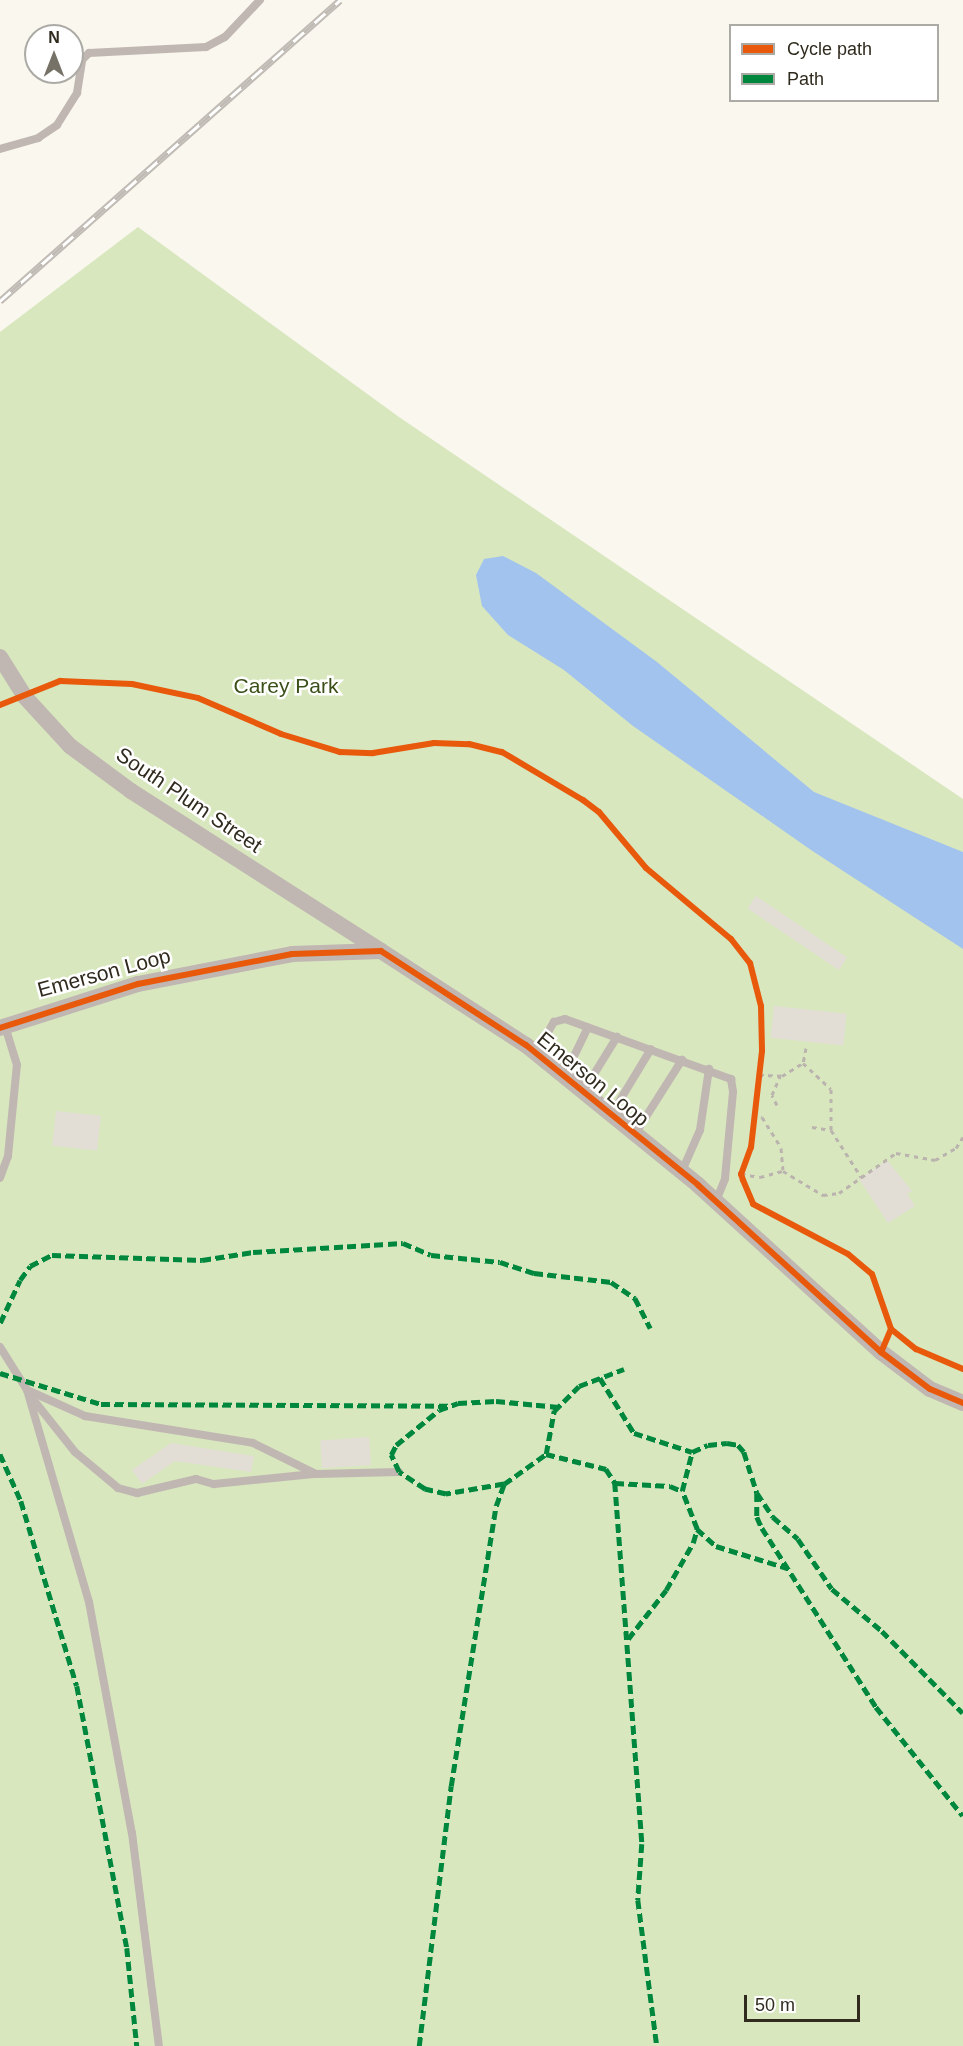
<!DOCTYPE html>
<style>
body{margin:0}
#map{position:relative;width:963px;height:2046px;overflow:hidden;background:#faf7ef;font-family:Helvetica,sans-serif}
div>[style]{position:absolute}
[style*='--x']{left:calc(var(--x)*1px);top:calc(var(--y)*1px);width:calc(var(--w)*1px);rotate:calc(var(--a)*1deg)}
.green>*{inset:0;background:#d8e7be}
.water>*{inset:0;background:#a2c3ee}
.building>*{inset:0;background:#e2ded5;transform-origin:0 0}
.path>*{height:3px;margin-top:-1.5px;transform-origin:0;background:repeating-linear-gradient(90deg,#bab3ae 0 4.5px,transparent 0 9px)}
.lane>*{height:8px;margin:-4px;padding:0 4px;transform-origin:4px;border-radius:4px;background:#c0b6b2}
.street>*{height:16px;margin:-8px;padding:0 8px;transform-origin:8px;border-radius:8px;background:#c0b6b2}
.rail>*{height:7px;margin-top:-3.5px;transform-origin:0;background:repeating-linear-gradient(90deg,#fff 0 14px,#c0bbb4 0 28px);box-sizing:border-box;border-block:2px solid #c0bbb4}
.quiet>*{height:4.5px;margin-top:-2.25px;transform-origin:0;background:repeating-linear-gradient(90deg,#00873e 0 9px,transparent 0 13.5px)}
.cycleway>*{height:6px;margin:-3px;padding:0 3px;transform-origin:3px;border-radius:3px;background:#e8590c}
span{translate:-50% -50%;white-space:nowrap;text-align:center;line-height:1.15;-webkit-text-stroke:5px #fff;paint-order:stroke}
.park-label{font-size:21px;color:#3b5019}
.street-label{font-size:21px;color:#302b1e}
.legend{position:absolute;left:729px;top:24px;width:210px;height:78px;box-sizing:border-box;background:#fff;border:2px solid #acaaa5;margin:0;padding:8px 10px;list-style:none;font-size:18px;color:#302b1e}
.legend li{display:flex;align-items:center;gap:12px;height:30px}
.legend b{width:30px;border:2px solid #acaaa5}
.north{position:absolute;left:24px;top:24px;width:60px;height:60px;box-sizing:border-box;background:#fff;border:2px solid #acaaa5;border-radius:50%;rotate:0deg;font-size:16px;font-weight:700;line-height:24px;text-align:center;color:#302b1e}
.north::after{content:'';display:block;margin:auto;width:21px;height:27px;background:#777267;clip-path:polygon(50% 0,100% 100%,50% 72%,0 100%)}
.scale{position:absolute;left:744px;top:1995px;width:116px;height:27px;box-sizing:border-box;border:3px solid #302b1e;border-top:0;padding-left:8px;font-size:18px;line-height:21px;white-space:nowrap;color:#302b1e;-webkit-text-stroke:4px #fff;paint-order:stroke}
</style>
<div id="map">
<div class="green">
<div style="clip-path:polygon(138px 227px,399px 417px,963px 799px,963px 2046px,0 2046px,0 332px)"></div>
</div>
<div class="water">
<div style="clip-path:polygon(503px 556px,536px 573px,657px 662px,814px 792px,963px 852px,963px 949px,811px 850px,633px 726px,564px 670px,508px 635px,482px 606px,476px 575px,484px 559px)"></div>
</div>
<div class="building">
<div style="left:756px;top:896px;width:110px;height:15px;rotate:34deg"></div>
<div style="left:774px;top:1006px;width:73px;height:32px;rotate:6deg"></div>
<div style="left:56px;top:1111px;width:45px;height:35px;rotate:6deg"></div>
<div style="clip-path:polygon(887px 1160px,912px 1191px,907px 1194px,915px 1206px,888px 1223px,859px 1179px)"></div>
<div style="left:369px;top:1437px;width:28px;height:49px;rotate:86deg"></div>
<div style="clip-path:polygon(171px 1443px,254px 1456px,251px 1472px,175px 1461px,142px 1484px,132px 1470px)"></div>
</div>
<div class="path">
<div style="--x:806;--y:1048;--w:15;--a:101"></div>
<div style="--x:803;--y:1063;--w:38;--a:43"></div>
<div style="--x:831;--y:1089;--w:41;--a:90"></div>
<div style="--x:759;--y:1075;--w:23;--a:2"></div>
<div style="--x:782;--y:1076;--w:25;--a:-32"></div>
<div style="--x:777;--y:1105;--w:11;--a:-117"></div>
<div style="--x:772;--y:1095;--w:21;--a:-67"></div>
<div style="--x:753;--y:1112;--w:10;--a:29"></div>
<div style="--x:762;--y:1117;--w:36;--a:58"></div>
<div style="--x:781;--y:1148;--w:22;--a:85"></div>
<div style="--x:812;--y:1127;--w:19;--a:9"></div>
<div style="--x:831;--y:1130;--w:56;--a:57.4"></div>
<div style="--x:741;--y:1174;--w:19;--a:9"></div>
<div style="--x:760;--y:1177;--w:24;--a:-15"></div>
<div style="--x:783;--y:1171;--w:47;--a:31"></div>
<div style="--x:823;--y:1195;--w:16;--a:-7"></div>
<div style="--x:839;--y:1193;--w:70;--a:-35.1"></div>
<div style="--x:896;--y:1153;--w:40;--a:10"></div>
<div style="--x:935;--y:1160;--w:24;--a:-30"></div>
<div style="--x:956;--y:1148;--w:13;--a:-58"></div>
</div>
<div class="lane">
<div style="--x:0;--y:149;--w:40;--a:-16"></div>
<div style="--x:38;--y:138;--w:23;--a:-34"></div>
<div style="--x:57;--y:125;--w:38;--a:-58"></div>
<div style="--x:77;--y:93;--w:33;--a:-81"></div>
<div style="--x:82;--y:60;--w:10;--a:-45"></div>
<div style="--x:89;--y:53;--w:117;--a:-2.9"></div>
<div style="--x:206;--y:47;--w:21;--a:-28"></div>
<div style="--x:225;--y:37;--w:51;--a:-46.6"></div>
<div style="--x:536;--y:1054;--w:37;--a:-61"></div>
<div style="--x:554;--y:1022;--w:11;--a:-15"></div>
<div style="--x:565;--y:1019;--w:177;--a:19.9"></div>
<div style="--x:731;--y:1079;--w:13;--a:81"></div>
<div style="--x:733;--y:1092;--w:87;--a:95.3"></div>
<div style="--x:725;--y:1179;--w:24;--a:112"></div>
<div style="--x:564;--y:1077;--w:55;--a:-64.4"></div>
<div style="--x:583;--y:1092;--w:65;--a:-58.3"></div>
<div style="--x:611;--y:1115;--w:77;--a:-58.8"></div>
<div style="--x:635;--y:1134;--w:88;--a:-57.6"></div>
<div style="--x:682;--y:1171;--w:45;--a:-66.3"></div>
<div style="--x:700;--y:1130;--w:62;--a:-81.6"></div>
<div style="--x:0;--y:1178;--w:23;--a:-70"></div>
<div style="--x:8;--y:1156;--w:91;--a:-84.4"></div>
<div style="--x:17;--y:1065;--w:41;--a:-107.1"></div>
<div style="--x:0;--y:1347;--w:51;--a:57.9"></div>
<div style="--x:27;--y:1390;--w:221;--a:73.7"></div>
<div style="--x:89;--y:1602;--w:235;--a:79.5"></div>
<div style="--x:132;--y:1833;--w:215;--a:82.8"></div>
<div style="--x:27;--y:1390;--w:64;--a:24.1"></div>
<div style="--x:85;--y:1416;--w:170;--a:9.1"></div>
<div style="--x:253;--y:1443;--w:70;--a:26.2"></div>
<div style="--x:316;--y:1474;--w:83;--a:-1.4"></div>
<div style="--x:32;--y:1398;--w:69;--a:51.5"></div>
<div style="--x:75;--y:1452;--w:56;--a:39.9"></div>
<div style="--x:118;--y:1488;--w:20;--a:15"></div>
<div style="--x:137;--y:1493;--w:61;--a:-13.3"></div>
<div style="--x:196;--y:1479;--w:19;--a:16"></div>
<div style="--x:214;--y:1484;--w:100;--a:-5.7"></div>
</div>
<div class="street">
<div style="--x:0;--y:657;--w:47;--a:58"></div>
<div style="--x:25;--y:697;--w:67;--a:47.4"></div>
<div style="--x:70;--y:746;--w:76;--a:36.4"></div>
<div style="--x:131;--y:791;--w:297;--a:32.6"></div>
<div style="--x:0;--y:1028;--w:145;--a:-17.7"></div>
<div style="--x:138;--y:984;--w:157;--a:-11"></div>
<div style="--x:292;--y:954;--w:89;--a:-1.9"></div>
<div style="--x:381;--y:951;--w:173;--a:33"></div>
<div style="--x:526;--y:1045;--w:222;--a:39.1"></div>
<div style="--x:698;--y:1185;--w:248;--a:42.4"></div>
<div style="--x:881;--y:1352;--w:61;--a:37.1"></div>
<div style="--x:930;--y:1389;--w:36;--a:23"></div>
</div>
<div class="rail">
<div style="--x:0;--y:301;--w:454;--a:-41.5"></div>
</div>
<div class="quiet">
<div style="--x:0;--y:1323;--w:47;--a:-65.1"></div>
<div style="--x:20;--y:1280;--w:17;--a:-54"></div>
<div style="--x:30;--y:1266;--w:25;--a:-27"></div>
<div style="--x:52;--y:1255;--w:150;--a:1.9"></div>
<div style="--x:202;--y:1260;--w:52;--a:-8.9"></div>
<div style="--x:253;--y:1252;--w:150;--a:-3.4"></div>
<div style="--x:403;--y:1243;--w:30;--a:23"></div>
<div style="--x:431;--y:1255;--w:69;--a:5.8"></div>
<div style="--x:500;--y:1262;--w:36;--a:18"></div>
<div style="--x:534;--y:1273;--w:78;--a:6.7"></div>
<div style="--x:611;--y:1282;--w:29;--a:34"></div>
<div style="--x:635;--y:1298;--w:34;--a:63"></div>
<div style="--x:0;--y:1373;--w:106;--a:17.1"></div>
<div style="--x:101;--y:1404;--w:349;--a:0.3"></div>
<div style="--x:600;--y:1378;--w:65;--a:58.3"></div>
<div style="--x:634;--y:1433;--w:61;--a:18.1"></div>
<div style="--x:692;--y:1452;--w:17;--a:-24"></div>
<div style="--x:708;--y:1445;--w:19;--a:-6"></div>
<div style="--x:727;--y:1443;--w:11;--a:10"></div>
<div style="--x:738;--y:1445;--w:9;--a:49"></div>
<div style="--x:744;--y:1452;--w:43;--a:72.4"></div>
<div style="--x:757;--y:1493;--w:24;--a:90"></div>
<div style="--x:757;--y:1517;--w:12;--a:66"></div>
<div style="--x:762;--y:1528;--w:212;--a:57.5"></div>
<div style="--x:876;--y:1707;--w:139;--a:51.4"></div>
<div style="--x:0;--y:1454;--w:51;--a:65.9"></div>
<div style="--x:21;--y:1501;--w:193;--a:73.2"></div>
<div style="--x:77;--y:1686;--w:267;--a:79.2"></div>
<div style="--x:127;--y:1948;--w:99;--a:84.2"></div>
<div style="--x:546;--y:1454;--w:44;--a:-79.5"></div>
<div style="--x:554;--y:1411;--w:35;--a:-45"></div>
<div style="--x:579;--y:1386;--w:48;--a:-20.7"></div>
<div style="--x:615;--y:1483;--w:55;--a:3.1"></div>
<div style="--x:670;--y:1486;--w:13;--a:23"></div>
<div style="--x:682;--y:1491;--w:40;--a:-75.6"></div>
<div style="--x:504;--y:1484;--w:59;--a:170.2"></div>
<div style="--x:446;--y:1494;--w:22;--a:-167"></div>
<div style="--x:425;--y:1489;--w:31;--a:-147"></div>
<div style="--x:399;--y:1472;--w:19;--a:-115"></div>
<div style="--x:391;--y:1455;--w:11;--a:-63"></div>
<div style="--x:396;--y:1445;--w:55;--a:-39.1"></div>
<div style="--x:439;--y:1410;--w:20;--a:-20"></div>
<div style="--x:458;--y:1403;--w:38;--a:-3"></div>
<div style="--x:496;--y:1401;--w:63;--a:5.4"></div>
<div style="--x:757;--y:1493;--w:29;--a:56"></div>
<div style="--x:773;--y:1517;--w:33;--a:41"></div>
<div style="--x:798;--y:1539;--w:60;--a:55.8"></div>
<div style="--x:832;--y:1589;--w:65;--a:40"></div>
<div style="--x:882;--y:1631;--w:115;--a:45.4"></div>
<div style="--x:697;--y:1529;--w:25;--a:42"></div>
<div style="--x:716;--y:1546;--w:74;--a:17.2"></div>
<div style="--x:628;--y:1639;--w:62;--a:-52.2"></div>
<div style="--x:666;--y:1590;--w:54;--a:-60.1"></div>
<div style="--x:693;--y:1543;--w:15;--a:-74"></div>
<div style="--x:697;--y:1529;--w:41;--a:-111.5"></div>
<div style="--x:419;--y:2046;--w:262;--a:-83"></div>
<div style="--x:451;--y:1786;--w:284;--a:-80.9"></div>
<div style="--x:496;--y:1506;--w:23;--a:-70"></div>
<div style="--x:504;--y:1484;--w:52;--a:-35.5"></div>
<div style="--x:546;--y:1454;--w:62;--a:14"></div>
<div style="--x:606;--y:1469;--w:17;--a:57"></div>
<div style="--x:615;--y:1483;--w:362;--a:85.7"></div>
<div style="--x:642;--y:1844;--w:56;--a:94.1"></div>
<div style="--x:638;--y:1900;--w:147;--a:82.6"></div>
</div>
<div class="cycleway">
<div style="--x:0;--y:705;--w:65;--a:-21.8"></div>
<div style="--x:60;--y:681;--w:72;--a:2.4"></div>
<div style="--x:132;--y:684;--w:67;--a:12"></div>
<div style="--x:198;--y:698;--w:90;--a:23.4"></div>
<div style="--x:281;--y:734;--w:62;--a:17"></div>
<div style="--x:340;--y:752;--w:33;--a:2"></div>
<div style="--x:373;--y:753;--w:62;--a:-9.3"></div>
<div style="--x:434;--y:743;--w:35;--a:2"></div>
<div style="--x:469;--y:744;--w:34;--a:14"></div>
<div style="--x:502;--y:752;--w:94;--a:30.7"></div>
<div style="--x:583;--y:800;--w:20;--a:37"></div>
<div style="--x:599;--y:812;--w:73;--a:50"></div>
<div style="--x:646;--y:868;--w:111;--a:39.9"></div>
<div style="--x:731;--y:939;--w:31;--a:52"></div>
<div style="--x:750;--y:963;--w:44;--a:75.7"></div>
<div style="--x:761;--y:1006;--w:45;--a:88.7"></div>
<div style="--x:762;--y:1051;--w:97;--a:96.5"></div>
<div style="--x:751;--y:1147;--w:29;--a:110"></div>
<div style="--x:741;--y:1174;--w:6;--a:72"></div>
<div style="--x:743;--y:1180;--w:26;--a:67"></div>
<div style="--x:753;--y:1204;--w:107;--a:27.8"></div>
<div style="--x:848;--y:1254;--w:31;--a:40"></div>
<div style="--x:872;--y:1274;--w:58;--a:70.9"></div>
<div style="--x:891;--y:1329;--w:25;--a:113"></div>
<div style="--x:0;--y:1028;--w:145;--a:-17.7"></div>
<div style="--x:138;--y:984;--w:157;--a:-11"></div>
<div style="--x:292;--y:954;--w:89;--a:-1.9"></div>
<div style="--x:381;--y:951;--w:173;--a:33"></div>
<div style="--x:526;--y:1045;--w:222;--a:39.1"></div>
<div style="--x:698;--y:1185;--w:248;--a:42.4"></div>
<div style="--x:881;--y:1352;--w:61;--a:37.1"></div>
<div style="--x:930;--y:1389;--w:36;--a:23"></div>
<div style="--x:891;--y:1329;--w:32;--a:39"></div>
<div style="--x:916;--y:1349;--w:51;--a:23.1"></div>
</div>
<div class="park-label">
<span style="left:286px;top:686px">Carey Park</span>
</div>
<div class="street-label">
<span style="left:189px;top:800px;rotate:34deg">South Plum Street</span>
<span style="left:104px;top:973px;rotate:-15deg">Emerson Loop</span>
<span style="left:593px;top:1079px;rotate:39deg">Emerson Loop</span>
</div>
<ul class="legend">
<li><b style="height:8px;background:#e8590c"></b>Cycle path</li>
<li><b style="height:8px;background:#00873e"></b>Path</li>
</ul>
<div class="north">N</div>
<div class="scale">50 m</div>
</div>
